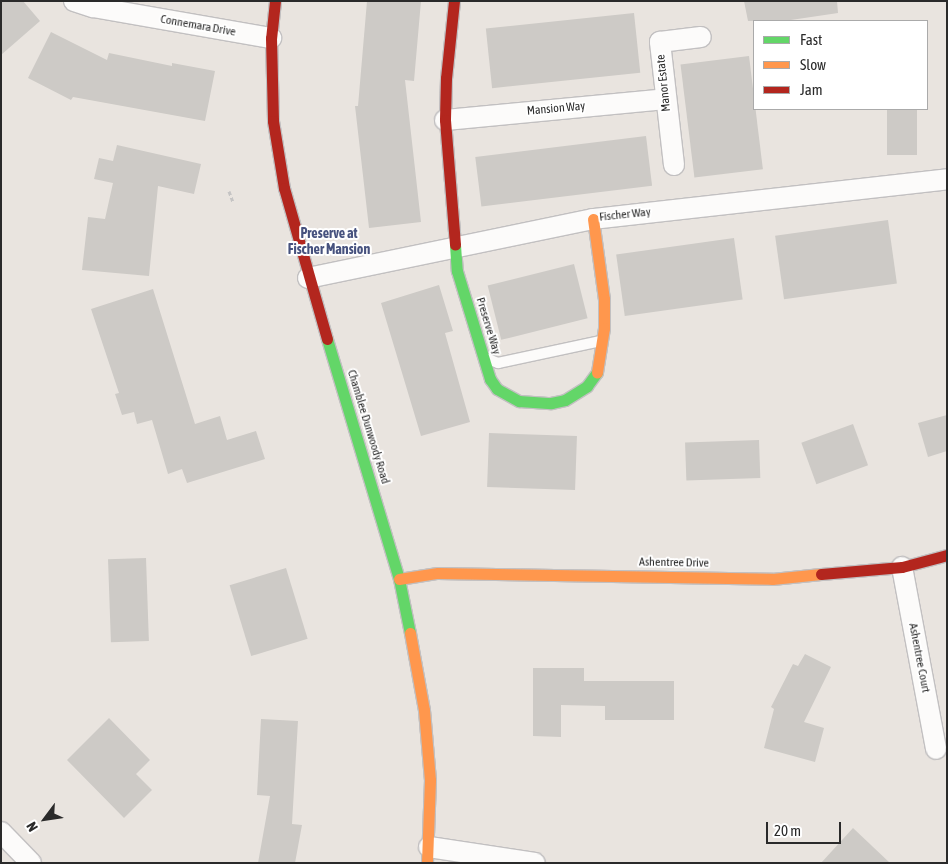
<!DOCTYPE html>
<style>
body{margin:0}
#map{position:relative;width:948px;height:864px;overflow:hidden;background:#e9e4df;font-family:"Asap Condensed",sans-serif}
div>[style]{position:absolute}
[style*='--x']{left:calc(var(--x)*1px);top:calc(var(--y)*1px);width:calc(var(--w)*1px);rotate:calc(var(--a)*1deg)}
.building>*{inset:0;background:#cdcac6;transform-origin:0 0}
.path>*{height:3px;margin-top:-1.5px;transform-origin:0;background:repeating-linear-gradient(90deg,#c5c4c4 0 4px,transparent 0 6.5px)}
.roads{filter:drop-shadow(1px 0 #c2c0c1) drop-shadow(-1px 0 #c2c0c1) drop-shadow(0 1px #c2c0c1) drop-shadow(0 -1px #c2c0c1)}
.lane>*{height:10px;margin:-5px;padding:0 5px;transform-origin:5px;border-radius:5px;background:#fcfbfa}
.street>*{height:20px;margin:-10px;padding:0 10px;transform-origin:10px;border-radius:10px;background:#fcfbfa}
.fast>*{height:11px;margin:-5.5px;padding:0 5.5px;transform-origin:5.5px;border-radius:5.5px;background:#63d668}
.slow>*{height:11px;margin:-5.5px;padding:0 5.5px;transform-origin:5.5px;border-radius:5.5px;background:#ff974d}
.jam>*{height:11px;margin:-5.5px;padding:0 5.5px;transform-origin:5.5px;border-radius:5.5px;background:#b3261e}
span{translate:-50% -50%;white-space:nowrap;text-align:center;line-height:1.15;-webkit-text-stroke:4px #fff;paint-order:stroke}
.street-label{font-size:12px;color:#2a2a2a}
.neighbourhood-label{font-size:14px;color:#47527e;font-weight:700}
.frame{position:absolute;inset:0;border:2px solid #2a2a2a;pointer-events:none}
.legend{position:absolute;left:753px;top:20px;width:175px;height:90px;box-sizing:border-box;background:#fff;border:1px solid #aaa;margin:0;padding:6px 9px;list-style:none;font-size:15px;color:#2a2a2a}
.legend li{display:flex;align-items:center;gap:10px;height:25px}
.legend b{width:25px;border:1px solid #aaa}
.north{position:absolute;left:20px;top:794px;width:50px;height:50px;-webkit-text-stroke:4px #fff;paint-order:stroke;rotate:239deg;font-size:14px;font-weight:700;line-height:20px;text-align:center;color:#2a2a2a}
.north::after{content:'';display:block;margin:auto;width:18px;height:22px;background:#2a2a2a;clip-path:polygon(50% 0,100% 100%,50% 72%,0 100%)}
.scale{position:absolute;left:766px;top:822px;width:75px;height:22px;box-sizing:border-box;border:2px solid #2a2a2a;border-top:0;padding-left:6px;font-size:15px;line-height:18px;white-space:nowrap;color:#2a2a2a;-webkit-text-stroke:4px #fff;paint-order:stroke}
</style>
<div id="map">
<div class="building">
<div style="clip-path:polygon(1px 1px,23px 1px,40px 21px,1px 55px)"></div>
<div style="clip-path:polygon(367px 1px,421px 1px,414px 81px,405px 80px,421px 222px,369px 228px,355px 106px,358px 106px)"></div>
<div style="clip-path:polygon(744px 1px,837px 1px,838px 13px,784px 21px,748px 21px)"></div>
<div style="left:634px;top:13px;width:60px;height:149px;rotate:84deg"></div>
<div style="clip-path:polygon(51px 32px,107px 60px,109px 53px,172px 66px,172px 63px,215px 71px,205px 121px,73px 97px,71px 100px,28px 78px)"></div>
<div style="left:749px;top:56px;width:114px;height:69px;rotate:83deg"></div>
<div style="left:887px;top:109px;width:30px;height:46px"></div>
<div style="left:646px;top:136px;width:50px;height:172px;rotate:83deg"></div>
<div style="clip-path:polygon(117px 145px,201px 164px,194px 194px,158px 186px,149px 276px,82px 270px,88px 217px,105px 219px,113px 183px,94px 179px,99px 158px,113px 161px)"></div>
<div style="left:888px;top:220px;width:64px;height:114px;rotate:82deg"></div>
<div style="left:734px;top:238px;width:62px;height:119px;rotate:82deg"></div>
<div style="left:574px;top:264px;width:56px;height:89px;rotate:76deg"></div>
<div style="clip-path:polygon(439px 285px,453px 331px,445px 333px,470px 422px,421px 436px,381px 303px)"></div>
<div style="clip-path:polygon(153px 289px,195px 424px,220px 416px,227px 440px,256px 431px,265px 459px,187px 483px,182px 469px,168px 474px,152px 420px,137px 424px,134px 412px,122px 415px,115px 394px,119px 393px,91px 309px)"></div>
<div style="clip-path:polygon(947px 415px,947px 451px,928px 457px,918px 423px)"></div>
<div style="left:853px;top:424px;width:44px;height:55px;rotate:70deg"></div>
<div style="left:489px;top:433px;width:88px;height:54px;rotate:2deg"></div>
<div style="left:759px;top:440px;width:38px;height:74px;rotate:88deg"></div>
<div style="left:146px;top:558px;width:83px;height:38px;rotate:88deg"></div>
<div style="left:286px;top:568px;width:74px;height:59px;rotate:73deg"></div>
<div style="clip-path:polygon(805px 654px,831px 667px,804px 722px,824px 728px,815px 762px,764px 748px,774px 709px,771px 707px,793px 664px,798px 666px)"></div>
<div style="clip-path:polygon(533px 668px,584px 668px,584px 681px,674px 681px,674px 720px,605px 720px,605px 706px,561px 705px,561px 737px,533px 736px)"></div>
<div style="clip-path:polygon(109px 718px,150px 760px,136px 774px,152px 790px,124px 818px,67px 760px)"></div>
<div style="clip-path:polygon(261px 719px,298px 721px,292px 824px,302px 825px,295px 863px,258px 863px,270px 796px,257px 795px)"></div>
<div style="clip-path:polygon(853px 828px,890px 863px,821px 863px)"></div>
</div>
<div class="path">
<div style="--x:229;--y:191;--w:12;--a:70"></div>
</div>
<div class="roads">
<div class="lane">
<div style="--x:488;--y:359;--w:11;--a:22"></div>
<div style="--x:498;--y:363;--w:105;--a:-12.1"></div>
</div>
<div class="street">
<div style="--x:74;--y:1;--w:20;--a:18"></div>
<div style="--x:93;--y:7;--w:181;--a:9.9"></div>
<div style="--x:445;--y:120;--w:222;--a:-5.4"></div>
<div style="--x:674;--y:165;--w:124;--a:-96.5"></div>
<div style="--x:660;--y:42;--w:41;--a:-7"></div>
<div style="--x:308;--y:278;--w:291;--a:-11.7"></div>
<div style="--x:593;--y:219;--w:356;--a:-6.4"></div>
<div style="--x:902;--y:567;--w:185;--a:79.4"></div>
<div style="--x:1;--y:832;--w:43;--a:45.9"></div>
<div style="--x:429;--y:847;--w:107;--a:8.6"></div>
</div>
<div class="fast">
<div style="--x:455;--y:245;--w:26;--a:86"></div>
<div style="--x:457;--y:271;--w:113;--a:73"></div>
<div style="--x:490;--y:379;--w:12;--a:55"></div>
<div style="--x:497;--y:389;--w:25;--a:29"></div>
<div style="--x:519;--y:401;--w:32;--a:4"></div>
<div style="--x:551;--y:403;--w:14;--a:-12"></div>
<div style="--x:565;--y:400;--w:26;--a:-32"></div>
<div style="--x:587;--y:386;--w:17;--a:-54"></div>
<div style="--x:327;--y:339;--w:251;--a:73.3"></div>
<div style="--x:399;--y:579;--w:55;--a:78.5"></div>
</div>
<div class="slow">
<div style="--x:593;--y:219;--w:81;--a:82.2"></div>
<div style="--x:604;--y:299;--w:29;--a:90"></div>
<div style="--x:604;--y:328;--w:45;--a:99"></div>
<div style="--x:399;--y:579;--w:39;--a:-9"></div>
<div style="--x:438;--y:573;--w:334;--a:1"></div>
<div style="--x:772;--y:579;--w:49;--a:-5.8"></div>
<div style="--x:410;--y:633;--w:78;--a:79.7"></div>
<div style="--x:424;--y:710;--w:70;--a:85.1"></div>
<div style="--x:430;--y:780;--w:83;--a:92.1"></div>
</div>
<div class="jam">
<div style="--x:275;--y:1;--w:37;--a:96"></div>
<div style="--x:271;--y:38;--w:83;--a:88.6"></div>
<div style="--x:273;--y:121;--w:68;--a:80.7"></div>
<div style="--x:284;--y:188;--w:157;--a:74.1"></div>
<div style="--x:454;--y:1;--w:77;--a:95.9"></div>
<div style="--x:446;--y:78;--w:42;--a:91.4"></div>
<div style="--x:445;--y:120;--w:125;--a:85.4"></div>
<div style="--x:821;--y:574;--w:81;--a:-4.9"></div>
<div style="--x:902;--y:567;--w:47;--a:-14.9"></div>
</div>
</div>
<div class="street-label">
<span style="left:198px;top:26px;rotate:10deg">Connemara Drive</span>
<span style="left:664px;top:83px;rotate:-96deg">Manor Estate</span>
<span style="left:556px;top:109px;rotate:-5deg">Mansion Way</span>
<span style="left:625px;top:215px;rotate:-6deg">Fischer Way</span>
<span style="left:488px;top:326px;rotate:73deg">Preserve Way</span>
<span style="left:368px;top:427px;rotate:73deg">Chamblee Dunwoody Road</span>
<span style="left:674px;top:563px;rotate:1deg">Ashentree Drive</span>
<span style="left:919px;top:658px;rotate:79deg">Ashentree Court</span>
</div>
<div class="neighbourhood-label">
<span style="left:329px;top:241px">Preserve at<br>Fischer Mansion</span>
</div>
<div class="frame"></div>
<ul class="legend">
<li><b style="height:6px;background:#63d668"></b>Fast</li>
<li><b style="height:6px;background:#ff974d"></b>Slow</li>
<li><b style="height:6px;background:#b3261e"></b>Jam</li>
</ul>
<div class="north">N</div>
<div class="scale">20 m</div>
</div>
